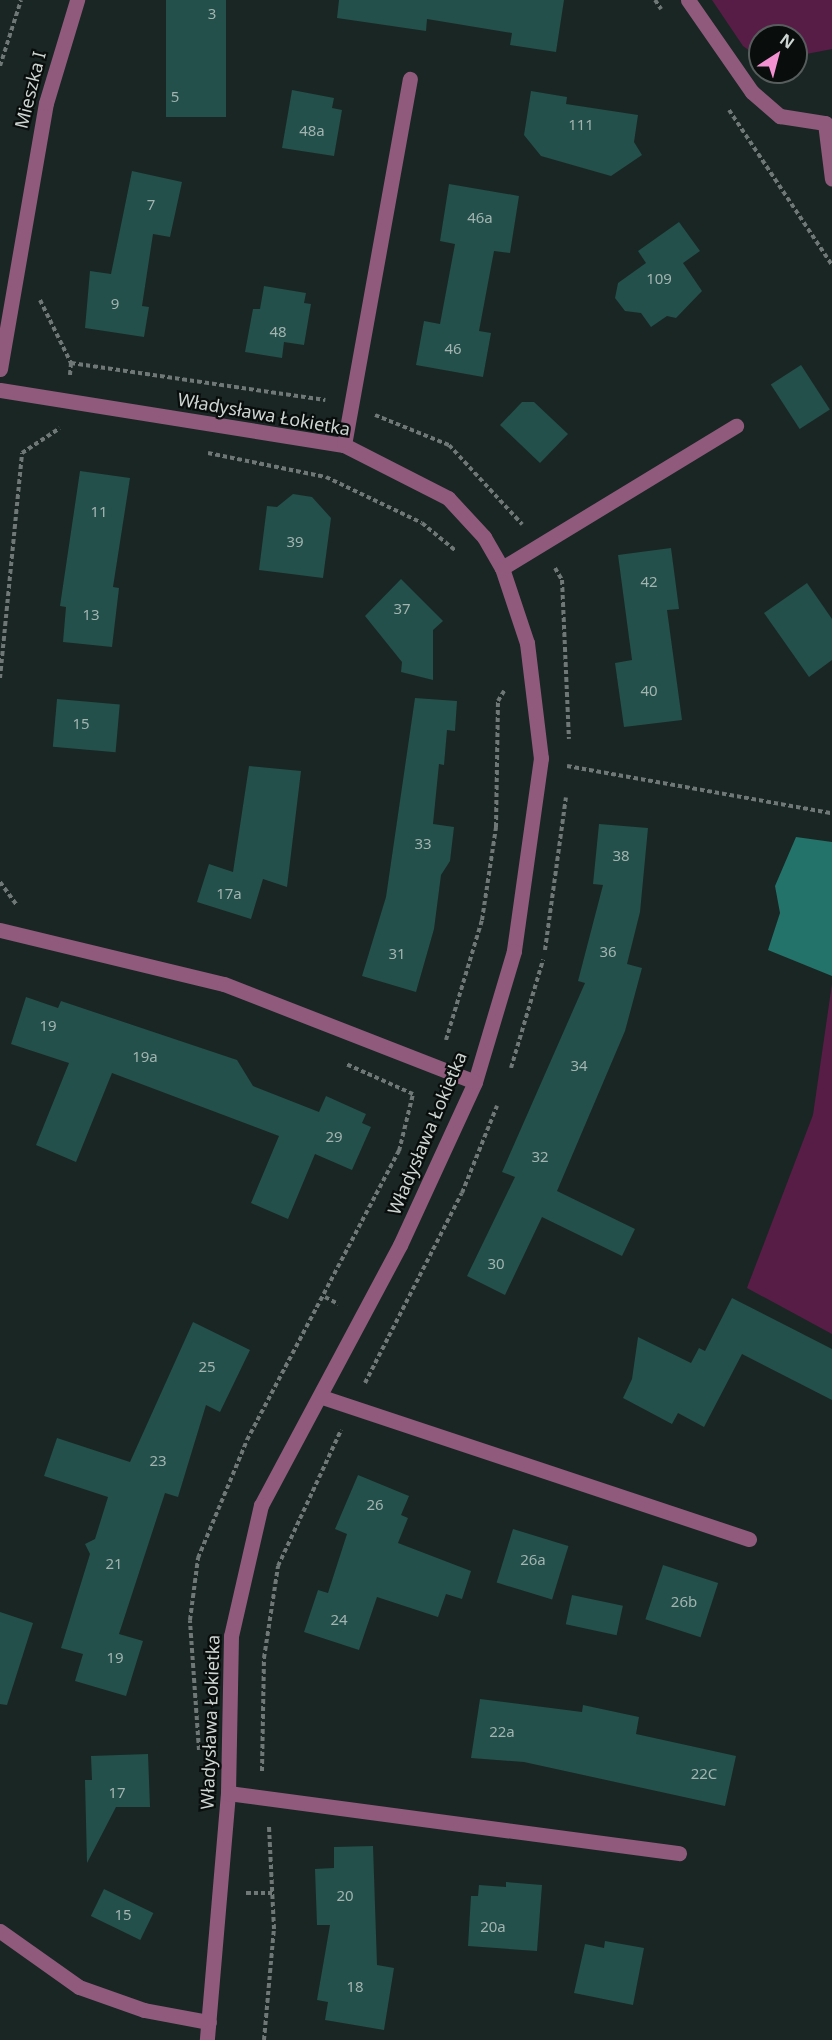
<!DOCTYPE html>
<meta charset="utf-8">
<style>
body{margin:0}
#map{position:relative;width:832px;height:2040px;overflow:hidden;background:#1a2624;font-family:"Noto Sans",sans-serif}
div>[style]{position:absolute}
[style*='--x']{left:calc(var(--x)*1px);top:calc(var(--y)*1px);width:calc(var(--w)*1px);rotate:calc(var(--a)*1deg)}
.green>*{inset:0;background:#581d47}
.water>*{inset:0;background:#23736a}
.building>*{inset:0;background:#23504a;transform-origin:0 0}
.path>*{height:4px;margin-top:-2px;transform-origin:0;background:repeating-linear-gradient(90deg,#6f7876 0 4.5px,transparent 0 7.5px)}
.minor>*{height:15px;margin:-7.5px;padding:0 7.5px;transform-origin:7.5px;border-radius:7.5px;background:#905a7d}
span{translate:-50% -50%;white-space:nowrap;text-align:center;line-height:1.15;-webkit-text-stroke:4.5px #090e0d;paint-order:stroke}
.number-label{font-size:15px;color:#a2b3b0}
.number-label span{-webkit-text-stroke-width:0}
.street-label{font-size:18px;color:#cdd4d2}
.north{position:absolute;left:748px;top:24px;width:60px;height:60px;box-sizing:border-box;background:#090e0d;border:2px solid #575d5c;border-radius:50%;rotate:36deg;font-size:16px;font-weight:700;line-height:24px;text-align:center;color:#cdd4d2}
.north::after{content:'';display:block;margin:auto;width:21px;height:27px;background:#f491d3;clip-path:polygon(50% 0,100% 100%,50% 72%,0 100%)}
</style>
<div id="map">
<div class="green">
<div style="clip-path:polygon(712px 0,832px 0,832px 49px,796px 56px,796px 36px,760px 36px,760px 58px,743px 46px)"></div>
<div style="clip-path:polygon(832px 984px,832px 1334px,747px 1288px,813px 1115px)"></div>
</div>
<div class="water">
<div style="clip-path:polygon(796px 837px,832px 842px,832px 976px,768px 950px,780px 913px,775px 886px)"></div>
</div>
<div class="building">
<div style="left:166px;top:0;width:60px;height:117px"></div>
<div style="clip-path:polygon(339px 0,564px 0,556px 52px,510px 45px,512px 33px,427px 19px,426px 31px,337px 18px)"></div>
<div style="clip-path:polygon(292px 90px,334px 98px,332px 108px,342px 110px,334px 156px,282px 148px)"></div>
<div style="clip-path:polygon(531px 91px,567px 97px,566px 104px,638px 115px,634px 142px,642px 155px,611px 176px,541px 156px,524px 135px)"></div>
<div style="clip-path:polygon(132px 171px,182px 182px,170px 237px,153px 234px,142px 306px,149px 307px,144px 337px,85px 328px,90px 271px,111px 274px)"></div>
<div style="clip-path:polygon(449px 184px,519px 196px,510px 253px,494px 251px,479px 331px,491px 333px,483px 377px,416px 365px,424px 321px,440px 324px,455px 244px,440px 241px)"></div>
<div style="clip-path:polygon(679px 222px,700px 251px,683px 263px,702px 291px,676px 318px,667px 316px,651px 327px,641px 313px,625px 311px,615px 298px,618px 283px,646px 263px,638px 251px)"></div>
<div style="clip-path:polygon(264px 286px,306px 293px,304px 303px,311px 304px,304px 345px,284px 342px,282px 358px,245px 352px,253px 309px,260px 309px)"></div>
<div style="left:801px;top:365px;width:53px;height:36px;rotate:57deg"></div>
<div style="clip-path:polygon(522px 402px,534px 402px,568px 434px,540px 463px,500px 425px)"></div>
<div style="clip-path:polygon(80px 471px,130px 478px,113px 587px,119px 588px,112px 647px,63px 642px,66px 607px,60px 606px)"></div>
<div style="clip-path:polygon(293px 494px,312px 497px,331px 518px,323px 578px,259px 570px,267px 506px,277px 507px)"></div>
<div style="clip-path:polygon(671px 548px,679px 609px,667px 610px,682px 720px,624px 727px,615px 663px,632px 660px,618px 555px)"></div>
<div style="clip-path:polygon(401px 579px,443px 621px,433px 630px,433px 680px,401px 672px,402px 662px,365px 616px)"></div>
<div style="clip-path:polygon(807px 583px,832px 619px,832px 660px,809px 677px,764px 613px)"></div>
<div style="clip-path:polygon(415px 698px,457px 701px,455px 731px,447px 730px,444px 765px,439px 764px,433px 824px,454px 827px,450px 861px,441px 875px,434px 929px,416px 992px,362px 976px,386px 897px)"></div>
<div style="left:57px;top:699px;width:63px;height:48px;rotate:5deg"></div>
<div style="clip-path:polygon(249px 766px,301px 771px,287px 887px,263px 879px,251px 919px,197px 902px,209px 864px,233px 872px)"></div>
<div style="clip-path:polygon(599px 824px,648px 828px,640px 912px,627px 964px,642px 968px,625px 1031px,557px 1191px,635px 1229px,622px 1256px,542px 1217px,505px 1295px,467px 1276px,515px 1177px,502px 1172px,585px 983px,578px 981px,603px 885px,593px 884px)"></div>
<div style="clip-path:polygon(26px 997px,58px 1008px,61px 1001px,237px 1060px,253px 1086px,319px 1112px,326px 1096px,366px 1114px,362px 1123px,371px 1127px,352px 1170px,315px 1154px,288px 1219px,251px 1203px,279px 1136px,112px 1073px,76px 1162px,36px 1145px,69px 1063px,11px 1044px)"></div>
<div style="clip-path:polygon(732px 1298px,832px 1349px,832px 1400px,742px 1354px,704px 1427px,678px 1413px,672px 1424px,623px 1398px,632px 1379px,638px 1337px,691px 1363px,699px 1348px,705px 1351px)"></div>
<div style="clip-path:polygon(193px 1322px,250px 1350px,220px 1412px,206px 1405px,178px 1497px,165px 1493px,119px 1634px,143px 1641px,126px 1696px,75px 1681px,83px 1654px,61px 1648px,90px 1554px,85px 1544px,95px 1539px,108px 1497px,44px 1476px,57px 1438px,130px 1462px)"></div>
<div style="clip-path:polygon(358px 1475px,409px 1496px,401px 1515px,408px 1518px,398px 1543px,471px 1571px,462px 1599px,446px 1594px,438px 1617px,377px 1597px,359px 1650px,304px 1632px,318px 1590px,328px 1593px,347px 1534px,335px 1529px)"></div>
<div style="left:513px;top:1529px;width:58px;height:56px;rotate:17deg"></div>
<div style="left:663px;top:1565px;width:58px;height:57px;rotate:18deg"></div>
<div style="left:572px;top:1595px;width:52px;height:30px;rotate:12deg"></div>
<div style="clip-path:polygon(0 1612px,33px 1623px,7px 1705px,0 1704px)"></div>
<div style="clip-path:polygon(480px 1699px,582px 1712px,583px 1705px,639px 1717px,636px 1734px,736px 1756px,725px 1806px,524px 1762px,471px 1758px)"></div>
<div style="clip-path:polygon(148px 1754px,150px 1807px,116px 1807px,87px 1863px,85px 1780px,92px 1780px,91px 1756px)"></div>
<div style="clip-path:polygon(373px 1846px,377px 1965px,394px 1968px,384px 2030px,325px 2020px,328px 2002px,317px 2000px,330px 1925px,317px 1925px,315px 1869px,334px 1868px,334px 1847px)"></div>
<div style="clip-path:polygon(506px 1882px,542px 1885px,537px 1951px,468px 1946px,471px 1896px,478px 1896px,479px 1885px,506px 1887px)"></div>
<div style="left:104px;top:1889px;width:55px;height:30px;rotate:26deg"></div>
<div style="clip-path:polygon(605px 1941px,644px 1948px,633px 2005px,574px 1993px,585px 1944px,604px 1948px)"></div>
</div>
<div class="path">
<div style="--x:655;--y:0;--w:11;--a:56"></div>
<div style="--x:0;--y:66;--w:69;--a:-72.3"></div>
<div style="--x:729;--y:110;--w:186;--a:56.4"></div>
<div style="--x:40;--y:300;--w:70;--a:63.8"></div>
<div style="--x:71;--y:363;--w:12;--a:95"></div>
<div style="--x:71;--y:363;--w:257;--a:8.3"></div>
<div style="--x:375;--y:415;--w:80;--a:22.1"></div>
<div style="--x:449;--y:445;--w:108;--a:47.3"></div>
<div style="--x:208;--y:453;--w:120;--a:11.5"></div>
<div style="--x:326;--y:477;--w:106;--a:25.6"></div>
<div style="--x:422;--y:523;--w:44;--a:39.5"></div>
<div style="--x:555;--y:568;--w:14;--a:60"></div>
<div style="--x:562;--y:580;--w:159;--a:87.5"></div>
<div style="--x:0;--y:678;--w:226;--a:-84.4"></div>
<div style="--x:22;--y:453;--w:45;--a:-33.3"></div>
<div style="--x:567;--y:766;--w:269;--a:10.1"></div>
<div style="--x:0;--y:882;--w:29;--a:54"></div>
<div style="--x:545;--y:950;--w:154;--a:-82.2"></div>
<div style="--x:446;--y:1040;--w:125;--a:-73.3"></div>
<div style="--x:482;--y:920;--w:94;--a:-81.4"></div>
<div style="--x:496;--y:827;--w:126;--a:-89.1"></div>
<div style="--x:498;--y:701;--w:12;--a:-59"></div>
<div style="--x:511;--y:1068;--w:113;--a:-73.5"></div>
<div style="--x:325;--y:1297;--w:15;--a:28"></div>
<div style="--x:365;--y:1383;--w:213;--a:-63"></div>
<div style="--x:462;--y:1193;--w:94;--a:-68.1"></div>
<div style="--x:199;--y:1750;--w:130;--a:-94"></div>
<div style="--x:190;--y:1620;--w:63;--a:-82.6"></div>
<div style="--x:198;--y:1558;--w:128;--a:-67.4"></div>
<div style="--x:247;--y:1440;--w:327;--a:-62.3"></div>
<div style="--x:399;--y:1151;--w:59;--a:-76.2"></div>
<div style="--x:413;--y:1094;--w:73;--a:-155.9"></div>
<div style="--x:262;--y:1771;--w:113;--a:-89"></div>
<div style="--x:264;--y:1658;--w:93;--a:-81.3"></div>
<div style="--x:278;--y:1566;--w:150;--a:-65.1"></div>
<div style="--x:246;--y:1893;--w:26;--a:0"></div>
<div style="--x:264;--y:2040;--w:111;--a:-84.9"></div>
<div style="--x:274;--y:1929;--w:104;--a:-92.8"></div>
</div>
<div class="minor">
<div style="--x:688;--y:0;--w:112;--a:55.2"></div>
<div style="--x:752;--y:92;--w:37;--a:41"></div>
<div style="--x:780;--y:116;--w:46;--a:8.8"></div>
<div style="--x:825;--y:123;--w:56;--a:82.9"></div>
<div style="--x:0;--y:369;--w:270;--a:-80.2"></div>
<div style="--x:46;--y:103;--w:108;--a:-73.2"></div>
<div style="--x:0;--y:390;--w:348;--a:9.1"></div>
<div style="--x:344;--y:445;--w:117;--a:27"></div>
<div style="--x:448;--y:498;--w:53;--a:47.3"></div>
<div style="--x:484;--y:537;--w:36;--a:60"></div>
<div style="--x:502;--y:568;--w:79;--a:71.6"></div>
<div style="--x:527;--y:643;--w:116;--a:83.1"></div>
<div style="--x:541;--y:758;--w:195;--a:98"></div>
<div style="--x:514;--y:951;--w:137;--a:106.6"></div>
<div style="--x:475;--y:1082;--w:179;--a:114.7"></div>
<div style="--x:400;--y:1245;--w:295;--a:118.1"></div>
<div style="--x:261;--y:1505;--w:134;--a:102.9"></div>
<div style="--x:231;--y:1636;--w:157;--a:91.1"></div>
<div style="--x:228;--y:1793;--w:248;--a:94.9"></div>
<div style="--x:344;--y:445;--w:372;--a:-79.8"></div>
<div style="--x:502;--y:568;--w:274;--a:-31.3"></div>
<div style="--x:0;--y:930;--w:230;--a:13.6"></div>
<div style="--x:224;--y:984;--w:269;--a:21.3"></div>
<div style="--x:322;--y:1397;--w:450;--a:18.4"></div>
<div style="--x:228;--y:1793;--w:455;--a:7.6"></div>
<div style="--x:0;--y:1931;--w:97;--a:35.3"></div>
<div style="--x:79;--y:1987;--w:69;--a:19.5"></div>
<div style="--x:144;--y:2010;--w:66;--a:10.5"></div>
</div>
<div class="number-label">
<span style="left:212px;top:14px">3</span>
<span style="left:175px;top:97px">5</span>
<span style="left:581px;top:125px">111</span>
<span style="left:312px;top:131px">48a</span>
<span style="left:151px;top:205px">7</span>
<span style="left:480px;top:218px">46a</span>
<span style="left:659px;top:279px">109</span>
<span style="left:115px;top:304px">9</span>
<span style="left:278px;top:332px">48</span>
<span style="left:453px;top:349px">46</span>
<span style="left:99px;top:512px">11</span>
<span style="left:295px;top:542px">39</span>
<span style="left:649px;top:582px">42</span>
<span style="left:402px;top:609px">37</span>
<span style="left:91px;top:615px">13</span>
<span style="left:649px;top:691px">40</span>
<span style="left:81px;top:724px">15</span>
<span style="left:423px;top:844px">33</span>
<span style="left:621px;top:856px">38</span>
<span style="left:229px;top:894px">17a</span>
<span style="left:608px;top:952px">36</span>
<span style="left:397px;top:954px">31</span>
<span style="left:48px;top:1026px">19</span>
<span style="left:145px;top:1057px">19a</span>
<span style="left:579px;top:1066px">34</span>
<span style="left:334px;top:1137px">29</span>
<span style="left:540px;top:1157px">32</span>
<span style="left:496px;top:1264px">30</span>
<span style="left:207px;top:1367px">25</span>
<span style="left:158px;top:1461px">23</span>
<span style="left:375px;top:1505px">26</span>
<span style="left:533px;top:1560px">26a</span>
<span style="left:114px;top:1564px">21</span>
<span style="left:684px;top:1602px">26b</span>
<span style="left:339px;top:1620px">24</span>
<span style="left:115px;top:1658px">19</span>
<span style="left:502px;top:1732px">22a</span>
<span style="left:704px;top:1774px">22C</span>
<span style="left:117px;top:1793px">17</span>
<span style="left:345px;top:1896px">20</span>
<span style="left:123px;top:1915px">15</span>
<span style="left:493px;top:1927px">20a</span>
<span style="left:355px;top:1987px">18</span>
</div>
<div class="street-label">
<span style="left:30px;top:90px;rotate:-76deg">Mieszka I</span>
<span style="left:264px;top:414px;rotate:10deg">Władysława Łokietka</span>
<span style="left:427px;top:1133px;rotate:-67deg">Władysława Łokietka</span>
<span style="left:210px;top:1722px;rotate:-88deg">Władysława Łokietka</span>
</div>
<div class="north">N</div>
</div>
